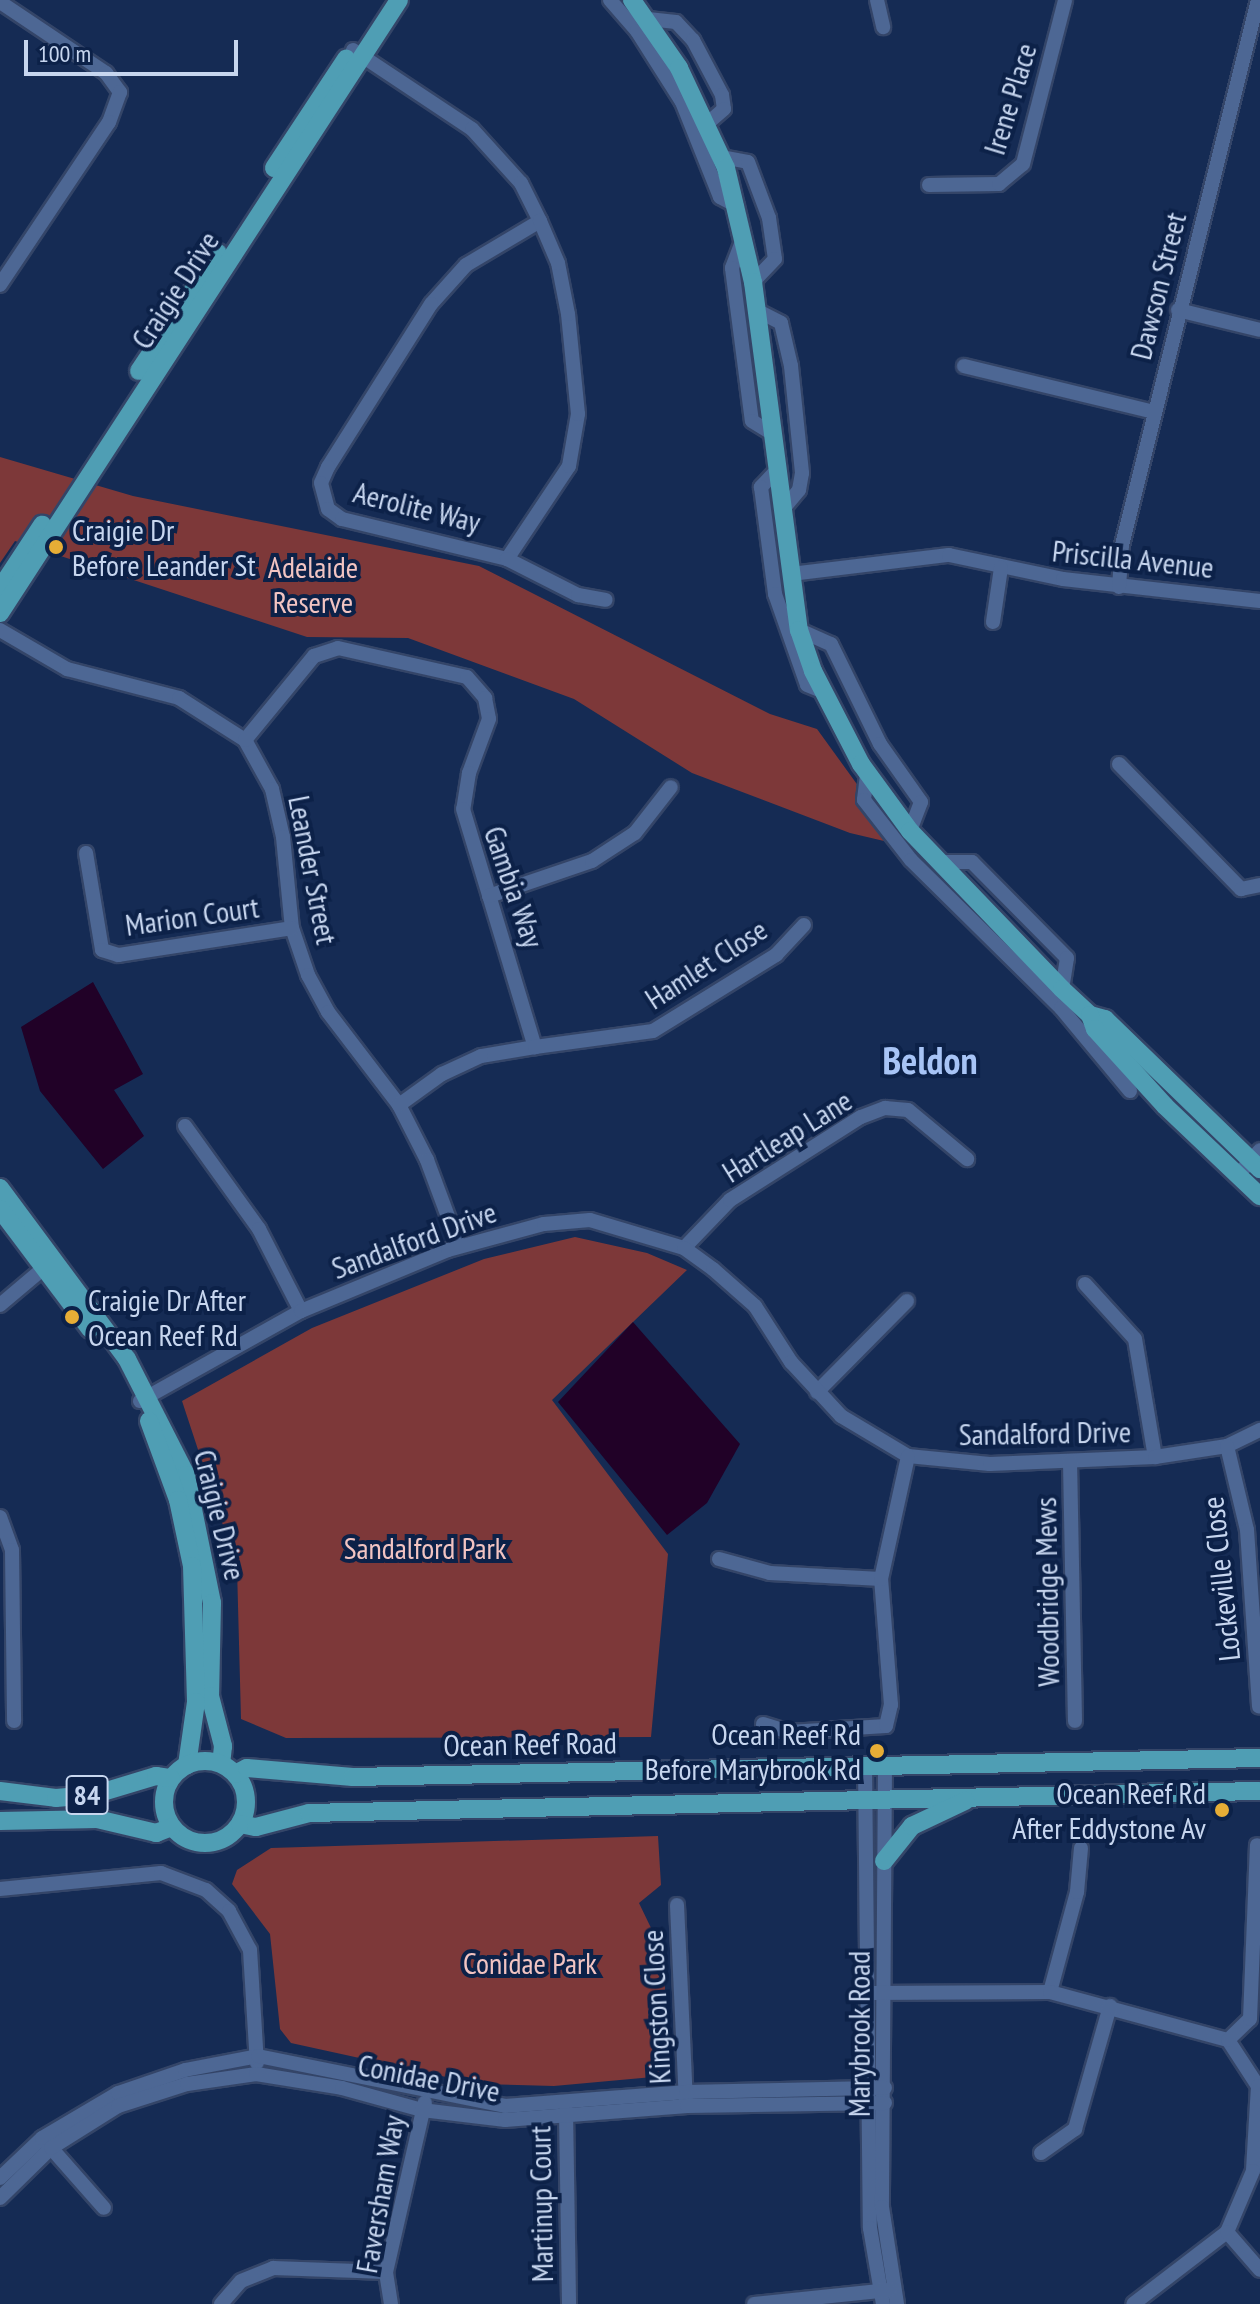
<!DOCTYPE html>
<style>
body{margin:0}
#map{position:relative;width:1260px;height:2304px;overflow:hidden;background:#152b54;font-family:"PT Sans Narrow",sans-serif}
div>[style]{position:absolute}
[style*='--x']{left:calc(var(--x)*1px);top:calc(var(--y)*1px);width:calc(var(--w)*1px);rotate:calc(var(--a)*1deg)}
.green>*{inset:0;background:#7d3839}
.water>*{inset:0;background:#210127}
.roads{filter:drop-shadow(2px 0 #344568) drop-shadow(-2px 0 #344568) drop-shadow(0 2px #344568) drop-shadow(0 -2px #344568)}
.minor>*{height:14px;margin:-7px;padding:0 7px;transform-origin:7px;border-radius:7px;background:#4d6794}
.major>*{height:18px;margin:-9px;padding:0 9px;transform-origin:9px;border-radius:9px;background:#4f9eb4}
.major>.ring{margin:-9px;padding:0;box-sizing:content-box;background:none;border:18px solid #4f9eb4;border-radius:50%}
.dots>*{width:22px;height:22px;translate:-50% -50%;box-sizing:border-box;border:4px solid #0c2148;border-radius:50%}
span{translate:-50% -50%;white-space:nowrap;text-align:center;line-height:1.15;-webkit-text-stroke:8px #0c2148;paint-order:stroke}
.shield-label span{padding:2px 6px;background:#0c2148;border:2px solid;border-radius:6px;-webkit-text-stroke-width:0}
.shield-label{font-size:28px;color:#c7d6ef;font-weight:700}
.street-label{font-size:30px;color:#c7d6ef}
.poi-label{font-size:30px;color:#c7d6ef}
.left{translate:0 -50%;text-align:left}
.right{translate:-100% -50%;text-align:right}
.park-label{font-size:30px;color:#f2c4c2}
.district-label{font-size:38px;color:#a7c4f6;font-weight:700}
.scale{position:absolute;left:24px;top:40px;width:214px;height:36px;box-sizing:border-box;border:4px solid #c7d6ef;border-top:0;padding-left:10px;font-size:24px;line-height:28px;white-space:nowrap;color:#c7d6ef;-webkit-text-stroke:6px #0c2148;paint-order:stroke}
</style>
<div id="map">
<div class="green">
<div style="clip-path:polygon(0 457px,133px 496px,479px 566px,770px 714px,817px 729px,901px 845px,850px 833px,692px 773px,574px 699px,408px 638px,307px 637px,15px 541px,0 563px)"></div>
<div style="clip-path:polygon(575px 1237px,647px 1253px,687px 1270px,552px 1400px,668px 1554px,651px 1737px,286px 1738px,241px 1719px,237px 1568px,182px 1401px,312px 1328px,484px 1259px)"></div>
<div style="clip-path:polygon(658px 1836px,661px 1885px,639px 1903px,664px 1955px,667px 2063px,653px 2077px,554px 2086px,478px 2084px,291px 2043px,280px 2029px,270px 1934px,232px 1884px,237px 1870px,271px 1848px)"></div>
</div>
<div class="water">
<div style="clip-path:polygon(93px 982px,143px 1074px,114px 1090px,144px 1136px,103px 1169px,40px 1091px,21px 1027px)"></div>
<div style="clip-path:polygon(633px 1322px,740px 1444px,707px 1503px,667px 1535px,558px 1402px)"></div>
</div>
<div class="roads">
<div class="minor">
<div style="--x:610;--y:0;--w:41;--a:48.9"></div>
<div style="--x:637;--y:31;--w:84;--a:57.6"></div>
<div style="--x:682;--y:102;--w:102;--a:68.2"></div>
<div style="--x:720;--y:197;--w:19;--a:28"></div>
<div style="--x:877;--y:0;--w:28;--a:77"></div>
<div style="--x:0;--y:2;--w:128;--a:33.8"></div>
<div style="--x:106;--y:73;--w:24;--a:54"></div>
<div style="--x:120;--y:92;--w:32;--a:110"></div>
<div style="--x:109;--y:122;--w:196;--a:123.8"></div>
<div style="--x:648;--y:19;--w:28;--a:6"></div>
<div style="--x:676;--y:22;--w:25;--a:47"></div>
<div style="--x:693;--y:40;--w:62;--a:62.2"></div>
<div style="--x:722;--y:95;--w:14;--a:82"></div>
<div style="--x:724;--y:109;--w:21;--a:139"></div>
<div style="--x:353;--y:50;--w:143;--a:33.6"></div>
<div style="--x:472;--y:129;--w:73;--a:47.8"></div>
<div style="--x:521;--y:183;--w:42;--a:63.4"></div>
<div style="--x:540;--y:221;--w:86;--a:149.3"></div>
<div style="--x:466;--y:265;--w:52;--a:131.9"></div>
<div style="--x:431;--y:304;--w:193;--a:122.3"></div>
<div style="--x:328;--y:467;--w:17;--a:114"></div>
<div style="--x:321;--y:483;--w:27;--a:75"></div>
<div style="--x:328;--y:509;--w:17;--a:36"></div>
<div style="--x:342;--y:519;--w:170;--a:13.6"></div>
<div style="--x:507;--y:559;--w:112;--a:-56.3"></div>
<div style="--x:569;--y:466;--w:53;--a:-80.2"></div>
<div style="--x:578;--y:414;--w:100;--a:-95.7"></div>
<div style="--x:568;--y:314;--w:52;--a:-101.1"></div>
<div style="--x:558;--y:263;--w:46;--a:-113.2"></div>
<div style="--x:722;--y:157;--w:26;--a:11"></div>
<div style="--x:748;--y:162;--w:60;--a:69.4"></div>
<div style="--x:769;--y:218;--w:41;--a:81.7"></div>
<div style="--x:775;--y:259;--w:32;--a:134"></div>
<div style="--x:929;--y:185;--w:70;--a:-0.8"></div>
<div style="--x:999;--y:184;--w:31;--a:-40"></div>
<div style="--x:1023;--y:164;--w:169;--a:-75.6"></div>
<div style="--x:743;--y:239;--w:31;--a:111"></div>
<div style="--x:732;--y:268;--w:154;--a:82.6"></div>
<div style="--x:752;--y:421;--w:22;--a:32"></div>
<div style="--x:756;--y:310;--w:28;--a:27"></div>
<div style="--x:781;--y:323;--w:44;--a:76.9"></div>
<div style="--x:791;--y:366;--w:108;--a:84.1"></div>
<div style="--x:802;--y:473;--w:17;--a:100"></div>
<div style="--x:799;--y:490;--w:26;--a:130"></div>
<div style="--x:1178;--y:310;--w:84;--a:13.7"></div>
<div style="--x:964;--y:366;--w:195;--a:13.6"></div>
<div style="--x:775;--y:472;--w:21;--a:133"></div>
<div style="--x:761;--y:487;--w:108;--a:82.5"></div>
<div style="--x:775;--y:594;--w:96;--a:70.6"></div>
<div style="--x:807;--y:685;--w:18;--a:22"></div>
<div style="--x:507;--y:559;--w:80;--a:26.9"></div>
<div style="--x:578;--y:595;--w:28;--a:10"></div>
<div style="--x:791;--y:574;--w:159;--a:-6.9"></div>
<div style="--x:949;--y:555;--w:116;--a:11.9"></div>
<div style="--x:1063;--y:579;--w:198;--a:6.4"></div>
<div style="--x:1119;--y:587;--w:42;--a:-85.9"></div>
<div style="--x:1122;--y:545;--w:562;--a:-75.99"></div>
<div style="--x:993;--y:622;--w:55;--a:-81.6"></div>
<div style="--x:0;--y:630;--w:78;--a:30.2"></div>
<div style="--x:67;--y:669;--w:116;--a:14.5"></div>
<div style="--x:179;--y:698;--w:78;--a:32.5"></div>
<div style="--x:245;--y:740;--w:56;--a:61.1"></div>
<div style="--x:272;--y:789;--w:49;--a:77.1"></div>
<div style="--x:283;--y:837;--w:91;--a:84.4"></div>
<div style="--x:292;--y:928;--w:50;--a:71.2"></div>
<div style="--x:308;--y:975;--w:42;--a:61.6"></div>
<div style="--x:328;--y:1012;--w:117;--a:52.6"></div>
<div style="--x:399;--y:1105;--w:62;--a:63"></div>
<div style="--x:427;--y:1160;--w:92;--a:69.6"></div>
<div style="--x:799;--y:630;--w:35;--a:24"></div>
<div style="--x:831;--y:644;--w:111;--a:63.9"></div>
<div style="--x:880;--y:744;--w:71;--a:54.7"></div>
<div style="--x:921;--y:802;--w:31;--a:111"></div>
<div style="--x:245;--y:740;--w:109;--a:-50.6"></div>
<div style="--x:314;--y:656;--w:25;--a:-18"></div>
<div style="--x:338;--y:648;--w:132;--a:12.7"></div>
<div style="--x:467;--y:677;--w:28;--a:49"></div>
<div style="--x:485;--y:698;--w:21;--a:79"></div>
<div style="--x:489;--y:719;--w:58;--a:110.3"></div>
<div style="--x:469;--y:773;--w:36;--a:99"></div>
<div style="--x:463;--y:809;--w:249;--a:73.2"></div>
<div style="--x:535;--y:1047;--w:55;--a:170.5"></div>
<div style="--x:481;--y:1056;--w:43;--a:155.2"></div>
<div style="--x:442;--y:1074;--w:53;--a:144.2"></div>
<div style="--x:1119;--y:764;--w:175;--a:45.7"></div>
<div style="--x:1241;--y:889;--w:19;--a:-12"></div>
<div style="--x:867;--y:775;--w:25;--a:97"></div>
<div style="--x:864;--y:800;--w:76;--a:51.9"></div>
<div style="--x:911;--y:860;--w:211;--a:44.6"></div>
<div style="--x:1061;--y:1008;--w:108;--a:50.3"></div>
<div style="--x:86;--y:853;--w:98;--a:80.6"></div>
<div style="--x:102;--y:950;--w:17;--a:17"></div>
<div style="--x:118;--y:955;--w:176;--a:-8.8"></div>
<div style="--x:939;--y:862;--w:33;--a:0"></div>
<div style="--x:972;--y:862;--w:135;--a:45.3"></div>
<div style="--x:1067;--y:958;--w:31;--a:99"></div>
<div style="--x:489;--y:896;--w:109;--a:-18.8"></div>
<div style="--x:592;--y:861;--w:51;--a:-33.1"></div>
<div style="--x:635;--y:833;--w:58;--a:-52"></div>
<div style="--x:535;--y:1047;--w:119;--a:-7.7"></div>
<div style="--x:653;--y:1031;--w:145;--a:-31.7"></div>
<div style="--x:776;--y:955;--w:41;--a:-47"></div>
<div style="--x:185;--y:1126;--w:127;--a:54.3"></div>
<div style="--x:259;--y:1229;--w:92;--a:62.9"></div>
<div style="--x:1244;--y:1168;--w:24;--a:-48"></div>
<div style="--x:684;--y:1248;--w:66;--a:-46.2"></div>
<div style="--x:730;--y:1200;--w:155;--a:-32.4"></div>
<div style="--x:861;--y:1117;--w:26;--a:-21"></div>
<div style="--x:885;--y:1108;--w:23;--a:5"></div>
<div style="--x:908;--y:1110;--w:77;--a:39.7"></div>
<div style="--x:1085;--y:1284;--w:74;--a:47.7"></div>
<div style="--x:1135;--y:1339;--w:120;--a:80.4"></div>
<div style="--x:0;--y:1305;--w:68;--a:-40.2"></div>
<div style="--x:817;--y:1392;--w:128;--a:-45.3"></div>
<div style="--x:140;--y:1401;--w:184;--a:-29.2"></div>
<div style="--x:301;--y:1311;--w:159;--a:-22.5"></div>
<div style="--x:448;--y:1250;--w:99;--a:-15.2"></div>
<div style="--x:544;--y:1224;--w:46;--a:-5"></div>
<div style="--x:590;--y:1220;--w:98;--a:16.6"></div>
<div style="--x:684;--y:1248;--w:36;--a:36"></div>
<div style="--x:713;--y:1269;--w:56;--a:41.4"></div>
<div style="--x:755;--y:1306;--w:67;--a:57.3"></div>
<div style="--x:791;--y:1362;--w:74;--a:47.2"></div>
<div style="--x:841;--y:1416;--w:78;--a:30.8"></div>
<div style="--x:908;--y:1456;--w:82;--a:5.6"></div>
<div style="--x:990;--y:1464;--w:165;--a:-2.4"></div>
<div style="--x:1155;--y:1457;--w:73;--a:-8.7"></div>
<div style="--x:1227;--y:1446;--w:37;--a:-26"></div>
<div style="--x:1227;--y:1446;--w:86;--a:76.6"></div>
<div style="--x:1247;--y:1530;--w:177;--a:86.1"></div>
<div style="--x:1070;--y:1461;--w:260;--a:88.9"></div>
<div style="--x:0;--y:1517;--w:35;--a:70"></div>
<div style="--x:12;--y:1550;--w:171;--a:89.3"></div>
<div style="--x:719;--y:1559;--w:53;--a:15.4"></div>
<div style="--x:770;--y:1573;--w:111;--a:3.1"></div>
<div style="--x:763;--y:1724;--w:27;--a:17"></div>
<div style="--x:789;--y:1732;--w:97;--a:-3.5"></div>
<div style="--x:886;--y:1726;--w:22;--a:-77"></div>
<div style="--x:891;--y:1705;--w:126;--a:-94.5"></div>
<div style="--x:881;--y:1579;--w:126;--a:-77.6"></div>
<div style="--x:865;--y:1764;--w:464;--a:89.4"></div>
<div style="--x:870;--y:2228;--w:77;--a:80.3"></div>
<div style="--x:885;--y:1764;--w:443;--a:90.4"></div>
<div style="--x:882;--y:2207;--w:98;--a:81.2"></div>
<div style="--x:0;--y:1889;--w:162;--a:-5.7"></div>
<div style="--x:161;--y:1873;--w:48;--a:20.7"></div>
<div style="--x:206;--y:1890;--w:31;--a:42"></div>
<div style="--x:229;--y:1911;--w:44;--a:61.7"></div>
<div style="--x:250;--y:1950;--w:113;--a:86.5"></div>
<div style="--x:677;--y:1905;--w:197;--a:87.4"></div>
<div style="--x:1050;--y:1992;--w:104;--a:-74.9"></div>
<div style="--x:1077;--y:1892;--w:44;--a:-84.8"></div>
<div style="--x:871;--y:1993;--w:179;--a:-0.3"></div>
<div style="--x:1050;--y:1992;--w:184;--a:15.1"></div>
<div style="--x:1228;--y:2040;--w:55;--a:56.9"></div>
<div style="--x:1258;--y:2086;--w:85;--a:93.4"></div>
<div style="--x:1253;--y:2171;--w:66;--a:113.1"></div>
<div style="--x:1227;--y:2232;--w:118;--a:142.5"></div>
<div style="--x:1228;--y:2040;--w:30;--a:-44"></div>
<div style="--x:1250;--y:2019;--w:174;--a:-87.7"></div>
<div style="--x:566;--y:2111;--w:193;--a:89.1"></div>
<div style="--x:45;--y:2141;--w:89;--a:48.6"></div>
<div style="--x:1041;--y:2153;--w:42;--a:-35.2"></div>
<div style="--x:1075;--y:2129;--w:128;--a:-74.1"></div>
<div style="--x:0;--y:2178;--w:58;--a:-43.6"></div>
<div style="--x:42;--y:2138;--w:88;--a:-30.6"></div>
<div style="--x:118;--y:2093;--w:71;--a:-18.9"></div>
<div style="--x:185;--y:2070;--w:74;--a:-10.9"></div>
<div style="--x:258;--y:2056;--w:252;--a:11.4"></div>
<div style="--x:505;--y:2106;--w:182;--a:-4.4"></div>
<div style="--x:686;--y:2092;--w:199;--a:-1.2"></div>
<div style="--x:0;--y:2198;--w:71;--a:-44.4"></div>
<div style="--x:51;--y:2148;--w:79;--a:-32.1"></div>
<div style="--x:118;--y:2106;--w:72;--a:-17.7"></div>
<div style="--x:187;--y:2084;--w:70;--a:-8.2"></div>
<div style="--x:256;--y:2074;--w:87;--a:9.2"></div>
<div style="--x:342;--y:2088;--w:83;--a:15.4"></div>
<div style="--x:422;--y:2110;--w:84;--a:6.9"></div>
<div style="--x:505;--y:2120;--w:183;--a:-4.4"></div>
<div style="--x:687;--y:2106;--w:198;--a:-0.9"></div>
<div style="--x:1227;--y:2232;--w:50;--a:49"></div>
<div style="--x:221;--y:2304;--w:30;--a:-49"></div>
<div style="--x:241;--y:2281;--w:35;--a:-22"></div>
<div style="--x:273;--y:2268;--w:113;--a:2"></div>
<div style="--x:391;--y:2304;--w:32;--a:-99"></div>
<div style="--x:386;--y:2272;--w:174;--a:-77.1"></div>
<div style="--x:754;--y:2304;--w:136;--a:-5.9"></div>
</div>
<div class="major">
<div style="--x:632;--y:0;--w:83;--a:55.3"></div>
<div style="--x:679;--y:68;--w:110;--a:64.8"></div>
<div style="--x:726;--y:168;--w:117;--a:76.7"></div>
<div style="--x:753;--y:282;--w:351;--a:82.5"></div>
<div style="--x:799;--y:630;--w:43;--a:71.1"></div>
<div style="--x:813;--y:671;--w:105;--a:62.7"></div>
<div style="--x:861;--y:764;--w:83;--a:53.8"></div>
<div style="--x:910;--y:831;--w:219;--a:46.1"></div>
<div style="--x:1062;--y:989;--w:38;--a:43"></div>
<div style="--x:1090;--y:1015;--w:16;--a:15"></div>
<div style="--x:1105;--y:1019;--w:216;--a:44.1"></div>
<div style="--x:274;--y:168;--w:131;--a:-56.6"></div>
<div style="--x:139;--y:371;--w:142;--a:-56.2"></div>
<div style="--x:0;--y:589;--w:77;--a:-56.7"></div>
<div style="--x:0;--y:613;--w:731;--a:-56.94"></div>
<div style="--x:1090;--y:1015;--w:15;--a:70"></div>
<div style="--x:1095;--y:1029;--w:104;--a:47.7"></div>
<div style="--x:1165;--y:1106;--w:131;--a:43.5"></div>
<div style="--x:0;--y:1188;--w:213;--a:53.4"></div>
<div style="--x:127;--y:1359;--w:130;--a:63"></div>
<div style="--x:186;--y:1475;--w:131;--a:78.5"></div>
<div style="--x:212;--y:1603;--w:93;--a:91.2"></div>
<div style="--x:210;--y:1696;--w:52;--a:75.4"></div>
<div style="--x:223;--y:1746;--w:18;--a:96"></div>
<div style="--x:0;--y:1209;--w:150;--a:53.1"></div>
<div style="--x:149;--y:1421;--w:84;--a:69.8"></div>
<div style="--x:178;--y:1500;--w:67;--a:78"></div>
<div style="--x:192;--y:1566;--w:136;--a:88.3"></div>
<div style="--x:196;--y:1702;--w:64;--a:98.1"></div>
<div class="ring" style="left:164px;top:1761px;width:64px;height:64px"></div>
<div style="--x:235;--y:1774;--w:13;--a:-27"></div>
<div style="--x:247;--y:1768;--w:106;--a:4.9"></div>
<div style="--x:353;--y:1777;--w:907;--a:-1.2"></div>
<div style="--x:0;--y:1791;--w:56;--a:7.1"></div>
<div style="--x:56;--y:1798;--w:37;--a:-5"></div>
<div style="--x:93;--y:1795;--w:66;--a:-16.8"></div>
<div style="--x:156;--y:1776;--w:15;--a:8"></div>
<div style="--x:0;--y:1821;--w:97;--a:-1.2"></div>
<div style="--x:97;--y:1819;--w:61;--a:13.3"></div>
<div style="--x:156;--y:1833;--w:17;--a:-21"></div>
<div style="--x:240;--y:1824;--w:16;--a:11"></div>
<div style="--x:256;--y:1827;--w:55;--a:-14.8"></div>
<div style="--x:309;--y:1813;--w:951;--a:-1.33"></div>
<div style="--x:884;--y:1861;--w:45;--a:-51.3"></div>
<div style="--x:912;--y:1826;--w:59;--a:-25.3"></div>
</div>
</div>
<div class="dots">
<div style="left:56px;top:547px;background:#e6ad36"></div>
<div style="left:72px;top:1317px;background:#e6ad36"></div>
<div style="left:877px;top:1751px;background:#e6ad36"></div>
<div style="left:1222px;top:1810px;background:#e6ad36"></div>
</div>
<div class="shield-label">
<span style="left:87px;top:1795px">84</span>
</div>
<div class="street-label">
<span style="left:1010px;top:99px;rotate:-73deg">Irene Place</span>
<span style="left:1158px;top:286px;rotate:-76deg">Dawson Street</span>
<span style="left:175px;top:290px;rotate:-57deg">Craigie Drive</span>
<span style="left:417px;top:507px;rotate:14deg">Aerolite Way</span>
<span style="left:1133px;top:559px;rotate:6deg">Priscilla Avenue</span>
<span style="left:313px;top:870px;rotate:79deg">Leander Street</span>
<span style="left:514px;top:887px;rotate:71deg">Gambia Way</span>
<span style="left:192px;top:916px;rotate:-8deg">Marion Court</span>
<span style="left:706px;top:964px;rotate:-33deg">Hamlet Close</span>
<span style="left:787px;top:1136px;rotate:-32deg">Hartleap Lane</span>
<span style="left:414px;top:1240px;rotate:-20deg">Sandalford Drive</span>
<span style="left:1045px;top:1433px;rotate:-1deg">Sandalford Drive</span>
<span style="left:220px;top:1515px;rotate:76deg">Craigie Drive</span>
<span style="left:1221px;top:1579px;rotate:-96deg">Lockeville Close</span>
<span style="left:1047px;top:1592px;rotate:-91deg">Woodbridge Mews</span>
<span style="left:530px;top:1744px;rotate:-1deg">Ocean Reef Road</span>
<span style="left:656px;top:2007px;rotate:-93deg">Kingston Close</span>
<span style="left:859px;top:2034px;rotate:-90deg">Marybrook Road</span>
<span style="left:429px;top:2078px;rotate:11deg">Conidae Drive</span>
<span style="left:380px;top:2194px;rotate:-80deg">Faversham Way</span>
<span style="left:541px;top:2204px;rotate:-91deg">Martinup Court</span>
</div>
<div class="poi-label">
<span class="left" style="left:72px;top:547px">Craigie Dr<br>Before Leander St</span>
<span class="left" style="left:88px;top:1317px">Craigie Dr After<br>Ocean Reef Rd</span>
<span class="right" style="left:861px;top:1751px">Ocean Reef Rd<br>Before Marybrook Rd</span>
<span class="right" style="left:1206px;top:1810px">Ocean Reef Rd<br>After Eddystone Av</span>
</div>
<div class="park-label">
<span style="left:313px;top:584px">Adelaide<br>Reserve</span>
<span style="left:425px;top:1548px">Sandalford Park</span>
<span style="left:530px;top:1963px">Conidae Park</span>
</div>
<div class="district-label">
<span style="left:930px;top:1060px">Beldon</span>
</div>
<div class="scale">100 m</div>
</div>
